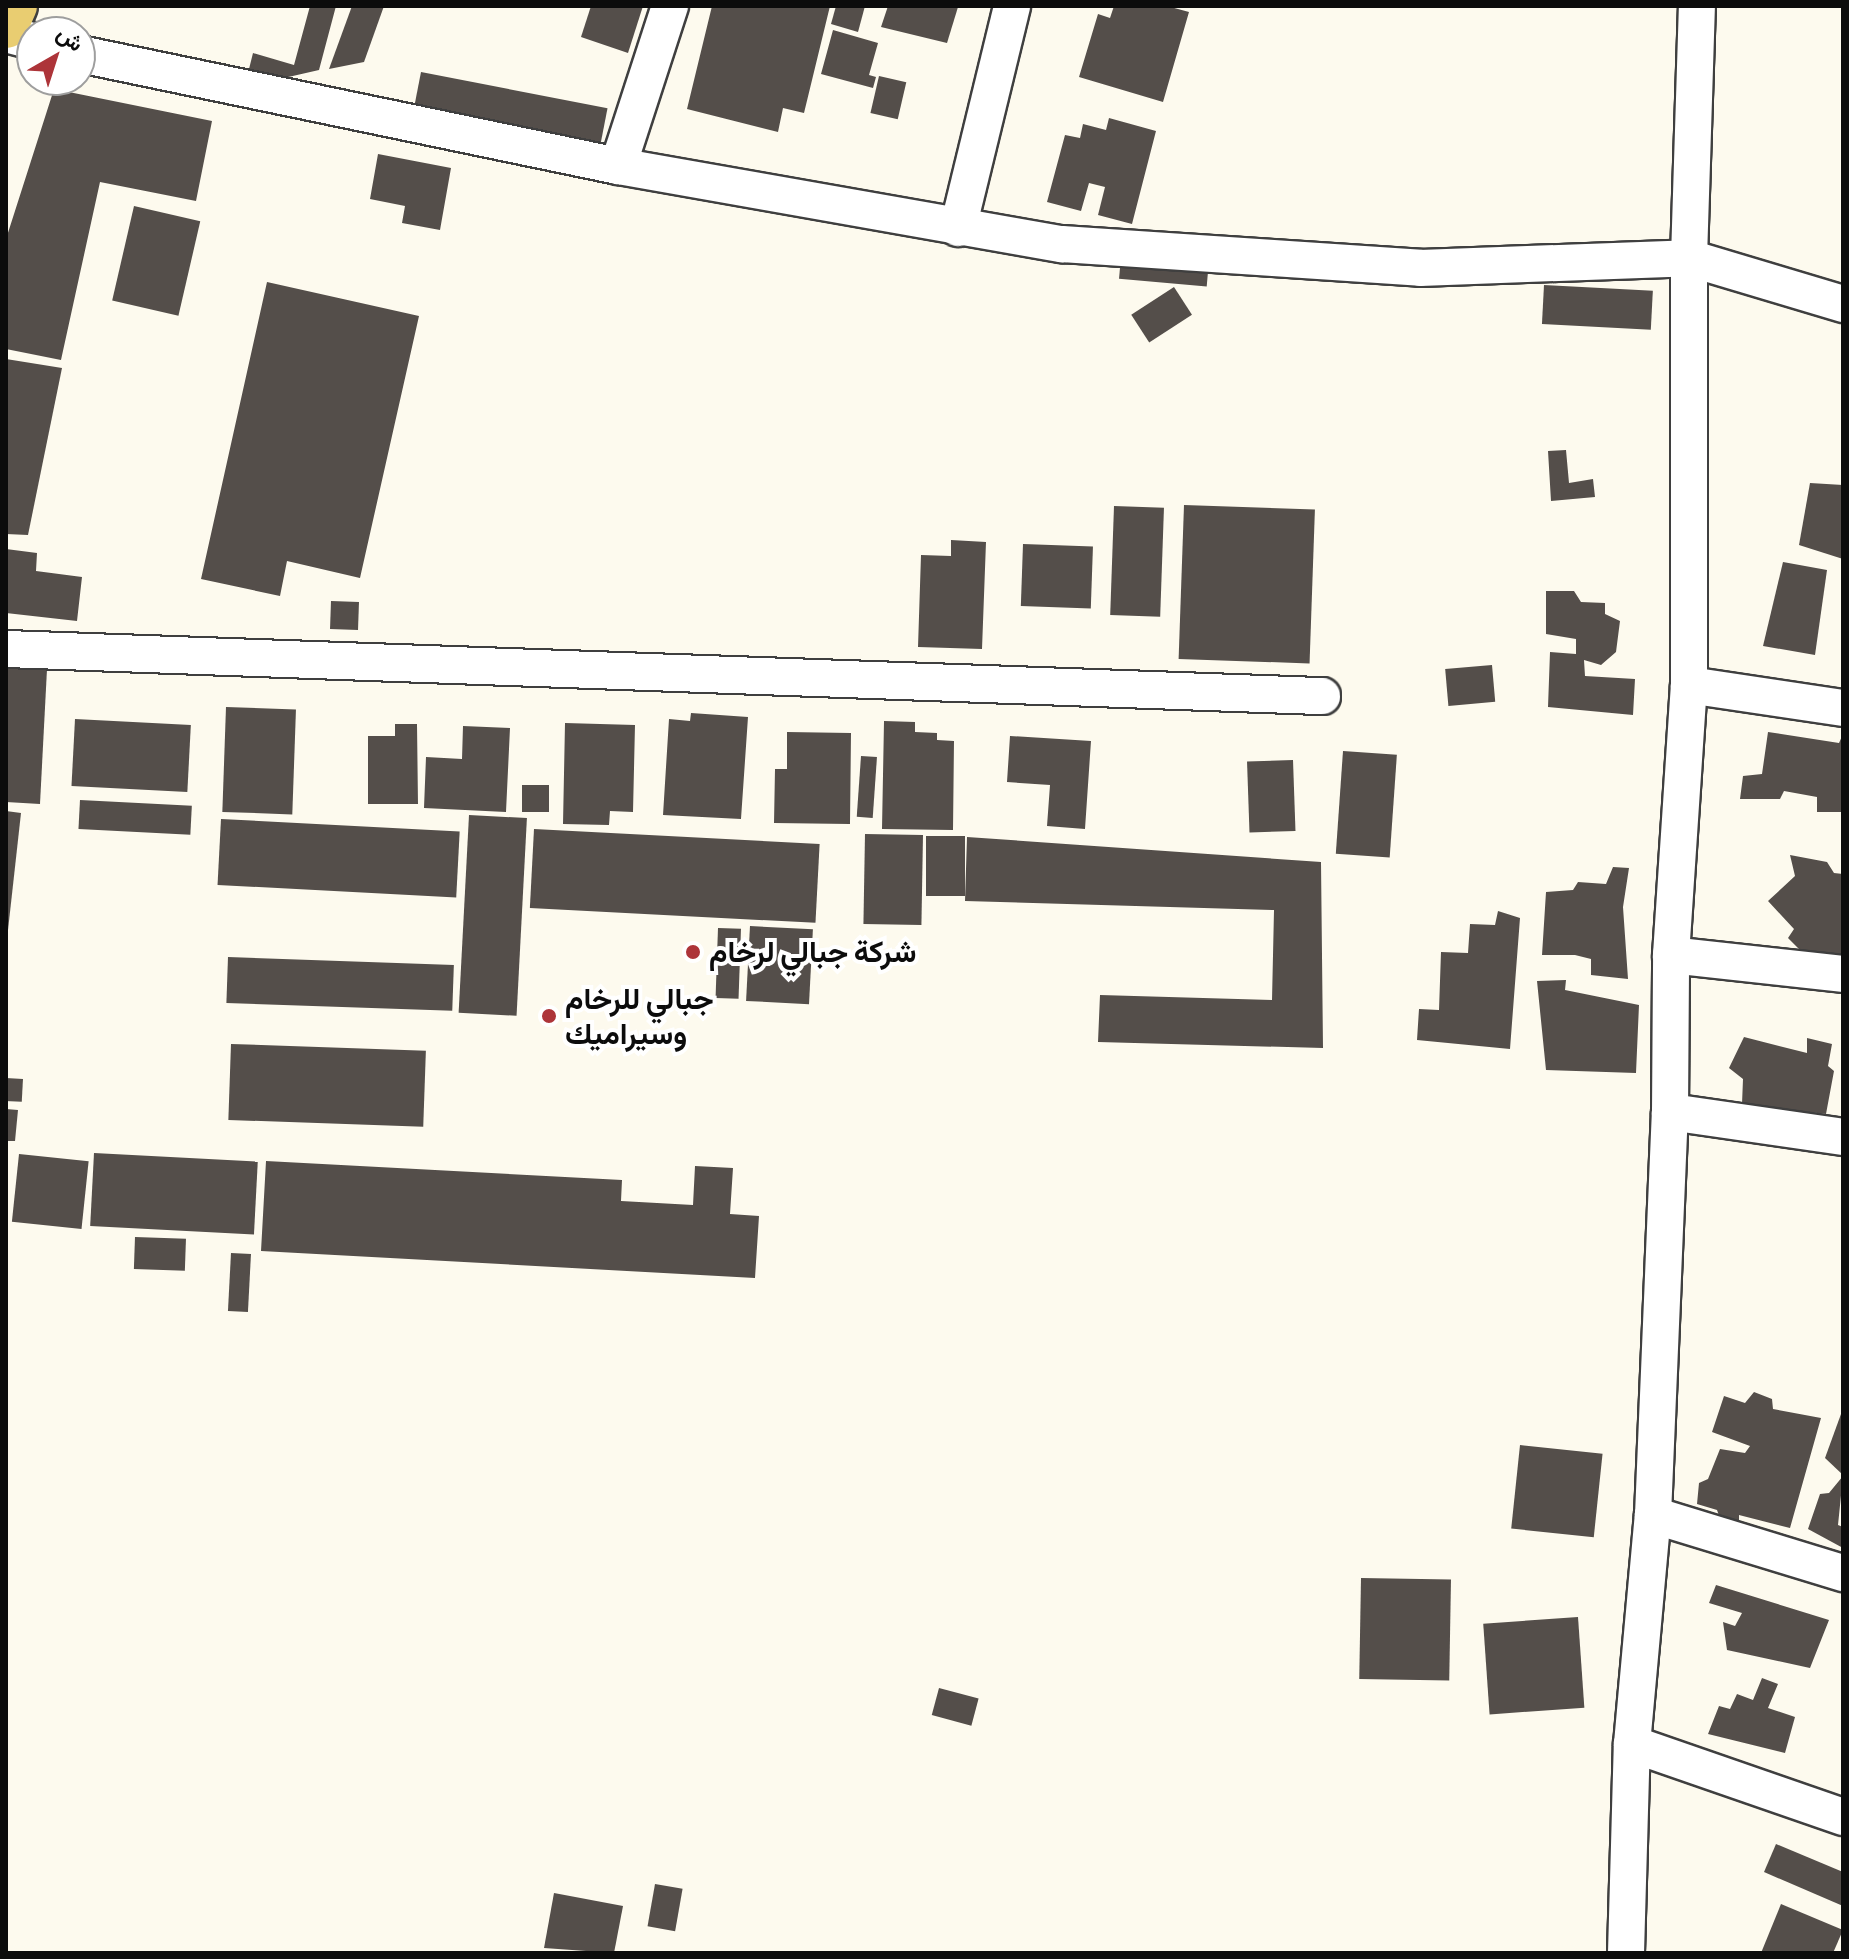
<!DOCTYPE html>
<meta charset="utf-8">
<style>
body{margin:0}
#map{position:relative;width:1849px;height:1959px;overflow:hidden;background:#fdfaee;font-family:"Zilla Slab",Vazirmatn,serif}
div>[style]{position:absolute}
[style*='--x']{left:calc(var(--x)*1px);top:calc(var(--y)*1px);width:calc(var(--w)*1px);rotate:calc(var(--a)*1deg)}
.building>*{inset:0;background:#544e4a;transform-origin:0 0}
.roads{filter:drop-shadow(2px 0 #3f3f3f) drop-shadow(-2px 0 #3f3f3f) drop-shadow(0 2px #3f3f3f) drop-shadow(0 -2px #3f3f3f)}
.street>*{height:36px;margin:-18px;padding:0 18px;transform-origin:18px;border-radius:18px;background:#fff}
.primary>*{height:44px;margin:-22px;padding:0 22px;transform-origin:22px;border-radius:22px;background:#e9cd71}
.dots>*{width:22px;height:22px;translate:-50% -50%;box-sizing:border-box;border:4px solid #fff;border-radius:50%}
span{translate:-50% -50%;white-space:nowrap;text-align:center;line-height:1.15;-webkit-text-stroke:8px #fff;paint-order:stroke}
.poi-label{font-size:30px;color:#0c0c0c;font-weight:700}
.left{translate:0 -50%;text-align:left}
.frame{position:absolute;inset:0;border:8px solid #0c0c0c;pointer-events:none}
.north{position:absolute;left:16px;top:16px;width:80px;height:80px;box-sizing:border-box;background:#fff;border:2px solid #9e9e9e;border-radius:50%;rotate:39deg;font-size:22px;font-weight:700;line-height:32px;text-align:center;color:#0c0c0c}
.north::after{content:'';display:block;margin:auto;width:28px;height:36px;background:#ad3439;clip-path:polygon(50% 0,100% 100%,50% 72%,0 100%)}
</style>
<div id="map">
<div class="building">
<div style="clip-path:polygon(310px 6px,336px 6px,319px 70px,284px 78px,249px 69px,253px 53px,294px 65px)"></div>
<div style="clip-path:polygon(352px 6px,384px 6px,364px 62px,329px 69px)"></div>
<div style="clip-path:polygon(591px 6px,643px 6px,628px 53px,581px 37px)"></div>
<div style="clip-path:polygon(712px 6px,830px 6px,804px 113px,783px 108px,778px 132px,687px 109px)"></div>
<div style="clip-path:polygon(836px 6px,865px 6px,858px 32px,831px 24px)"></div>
<div style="clip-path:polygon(888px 6px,958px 7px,947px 43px,881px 27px)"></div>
<div style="clip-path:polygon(1114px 6px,1167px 6px,1189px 12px,1163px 102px,1079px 77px,1098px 14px,1110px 18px)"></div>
<div style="clip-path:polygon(833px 30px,878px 43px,869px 75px,876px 77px,873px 88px,821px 74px)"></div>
<div style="left:421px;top:72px;width:190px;height:49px;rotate:11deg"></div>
<div style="left:879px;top:76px;width:28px;height:38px;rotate:13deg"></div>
<div style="clip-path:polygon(54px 89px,212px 121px,196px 201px,100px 182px,61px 360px,6px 349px,6px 239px)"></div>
<div style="clip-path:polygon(1109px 118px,1156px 131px,1132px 224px,1098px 215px,1105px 187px,1089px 183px,1081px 211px,1047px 202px,1065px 135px,1080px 138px,1083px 124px,1106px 130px)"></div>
<div style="clip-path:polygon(378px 154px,451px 168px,440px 230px,402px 223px,405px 206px,370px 199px)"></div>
<div style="left:134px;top:206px;width:68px;height:97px;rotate:13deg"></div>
<div style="left:1122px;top:245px;width:88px;height:34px;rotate:5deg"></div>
<div style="clip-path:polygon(267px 282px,419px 316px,360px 578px,287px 561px,280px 596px,201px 579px)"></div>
<div style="left:1544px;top:285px;width:109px;height:39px;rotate:3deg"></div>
<div style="left:1174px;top:287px;width:33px;height:51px;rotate:57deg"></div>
<div style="clip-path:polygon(6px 359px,62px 368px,28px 535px,6px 534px)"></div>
<div style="clip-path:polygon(1566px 450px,1569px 483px,1593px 479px,1595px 497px,1551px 501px,1548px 451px)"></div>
<div style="clip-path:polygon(1810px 483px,1843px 485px,1843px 559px,1799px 545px)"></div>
<div style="left:1184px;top:505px;width:131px;height:154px;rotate:2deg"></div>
<div style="left:1114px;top:506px;width:50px;height:109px;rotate:2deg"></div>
<div style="clip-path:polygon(951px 540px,986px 542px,982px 649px,918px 647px,921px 555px,951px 556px)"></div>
<div style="left:1023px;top:544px;width:70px;height:62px;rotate:2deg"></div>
<div style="clip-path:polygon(6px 549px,37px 553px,36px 571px,82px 577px,77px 621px,6px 613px)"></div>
<div style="clip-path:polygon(1783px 562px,1827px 570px,1815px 655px,1763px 646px)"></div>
<div style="clip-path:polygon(1546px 591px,1574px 591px,1581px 602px,1605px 603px,1605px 614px,1620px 621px,1616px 652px,1601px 665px,1584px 660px,1585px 676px,1635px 679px,1633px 715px,1548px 707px,1550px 652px,1576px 654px,1576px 639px,1546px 634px)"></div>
<div style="left:331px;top:601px;width:28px;height:28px;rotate:2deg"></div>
<div style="left:1492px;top:665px;width:37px;height:47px;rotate:85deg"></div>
<div style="clip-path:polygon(6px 667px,47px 669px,40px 804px,6px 802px)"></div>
<div style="left:226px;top:707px;width:70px;height:105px;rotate:2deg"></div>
<div style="clip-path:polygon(691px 713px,748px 717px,741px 819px,663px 815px,669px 719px,690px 721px)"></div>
<div style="left:75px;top:719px;width:116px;height:67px;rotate:3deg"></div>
<div style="clip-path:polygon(884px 721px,915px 722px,915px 732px,937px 733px,937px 740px,954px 741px,953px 830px,882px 829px)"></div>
<div style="clip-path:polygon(565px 723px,635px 725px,633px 812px,610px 811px,609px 825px,563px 824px)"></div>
<div style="clip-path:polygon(395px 724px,417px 724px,418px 804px,368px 804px,368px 736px,395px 736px)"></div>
<div style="clip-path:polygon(463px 726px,510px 728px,506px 812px,424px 808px,426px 757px,462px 759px)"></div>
<div style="clip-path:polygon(787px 732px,851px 733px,850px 824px,774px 823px,775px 769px,787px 769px)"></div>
<div style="clip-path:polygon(1768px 732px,1839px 743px,1843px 734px,1843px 812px,1817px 812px,1817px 797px,1784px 791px,1780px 799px,1740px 799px,1743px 776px,1762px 774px)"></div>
<div style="clip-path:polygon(1010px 736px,1091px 741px,1085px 829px,1047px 826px,1050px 785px,1007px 782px)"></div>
<div style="left:1343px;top:751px;width:54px;height:103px;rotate:4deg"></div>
<div style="left:861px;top:756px;width:16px;height:61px;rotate:4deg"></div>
<div style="left:1293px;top:760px;width:71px;height:46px;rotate:88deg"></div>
<div style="left:522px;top:785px;width:27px;height:27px"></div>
<div style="left:80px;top:800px;width:112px;height:29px;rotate:3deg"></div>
<div style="clip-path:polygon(6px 811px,21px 813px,8px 930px,6px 930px)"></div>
<div style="left:469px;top:815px;width:58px;height:198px;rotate:3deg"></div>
<div style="left:221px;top:819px;width:239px;height:66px;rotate:3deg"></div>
<div style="left:534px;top:829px;width:286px;height:79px;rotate:3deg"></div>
<div style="left:865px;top:834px;width:58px;height:90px;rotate:1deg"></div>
<div style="left:926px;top:836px;width:39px;height:60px"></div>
<div style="clip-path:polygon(967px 837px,1321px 862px,1323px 1048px,1098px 1042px,1100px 995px,1272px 1000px,1274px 910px,965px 901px)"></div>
<div style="clip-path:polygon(1790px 855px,1827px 862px,1834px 873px,1843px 874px,1843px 962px,1802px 952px,1788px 938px,1794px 929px,1768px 901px,1795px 876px)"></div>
<div style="clip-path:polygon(1613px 867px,1629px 868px,1623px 907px,1628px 979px,1591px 975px,1591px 959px,1575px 955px,1542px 955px,1546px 892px,1573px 890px,1578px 882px,1606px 884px)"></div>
<div style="clip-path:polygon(1498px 911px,1520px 918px,1510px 1049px,1417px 1040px,1419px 1009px,1439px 1010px,1441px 952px,1468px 953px,1470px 924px,1495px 925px)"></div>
<div style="left:750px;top:926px;width:63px;height:75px;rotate:3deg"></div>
<div style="left:718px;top:928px;width:23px;height:70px;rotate:2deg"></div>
<div style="left:228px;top:957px;width:226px;height:46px;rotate:2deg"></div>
<div style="clip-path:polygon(1566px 980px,1565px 990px,1639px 1005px,1636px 1073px,1546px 1070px,1537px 981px)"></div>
<div style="clip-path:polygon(1744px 1037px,1807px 1053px,1807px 1038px,1832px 1044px,1828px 1066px,1834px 1071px,1826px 1114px,1742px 1104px,1743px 1079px,1729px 1068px)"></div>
<div style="left:231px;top:1044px;width:195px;height:76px;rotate:2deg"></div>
<div style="left:6px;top:1078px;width:17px;height:23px;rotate:3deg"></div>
<div style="clip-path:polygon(6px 1109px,18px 1110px,15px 1141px,6px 1141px)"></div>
<div style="left:94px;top:1153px;width:164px;height:73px;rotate:3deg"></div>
<div style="left:19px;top:1154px;width:70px;height:68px;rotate:6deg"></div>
<div style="clip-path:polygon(266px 1161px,622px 1180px,621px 1201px,693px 1205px,695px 1166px,733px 1168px,730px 1214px,759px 1216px,755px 1278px,261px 1251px)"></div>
<div style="left:135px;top:1237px;width:51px;height:32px;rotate:2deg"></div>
<div style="left:231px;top:1253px;width:20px;height:58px;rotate:3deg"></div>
<div style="clip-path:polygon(1754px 1392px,1772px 1399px,1773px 1409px,1821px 1418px,1790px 1528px,1739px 1515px,1739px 1527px,1722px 1524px,1717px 1510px,1697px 1504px,1699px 1483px,1708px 1479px,1720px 1449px,1745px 1453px,1750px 1446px,1712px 1432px,1724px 1396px,1745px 1403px)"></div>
<div style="clip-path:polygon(1841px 1414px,1843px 1414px,1843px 1475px,1825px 1458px)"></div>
<div style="left:1520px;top:1445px;width:83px;height:84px;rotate:6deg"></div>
<div style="clip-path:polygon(1843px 1476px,1838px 1525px,1843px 1527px,1843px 1548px,1808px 1529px,1820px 1494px,1829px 1493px)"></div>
<div style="left:1361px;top:1578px;width:90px;height:101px;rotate:1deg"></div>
<div style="clip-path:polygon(1716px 1585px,1829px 1620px,1810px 1668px,1727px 1650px,1723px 1622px,1735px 1626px,1742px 1613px,1709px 1603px)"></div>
<div style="left:1578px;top:1617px;width:91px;height:95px;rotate:86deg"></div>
<div style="clip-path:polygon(1762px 1678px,1778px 1684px,1768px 1708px,1795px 1717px,1785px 1753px,1708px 1734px,1719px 1706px,1730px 1709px,1737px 1694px,1753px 1700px)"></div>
<div style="left:939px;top:1688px;width:41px;height:28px;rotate:15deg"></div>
<div style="clip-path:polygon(1776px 1844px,1843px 1872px,1843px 1906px,1764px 1872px)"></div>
<div style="left:655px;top:1884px;width:28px;height:43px;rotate:10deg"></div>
<div style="clip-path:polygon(554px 1893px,623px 1906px,614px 1953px,544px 1948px)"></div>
<div style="clip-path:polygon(1781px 1904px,1843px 1930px,1833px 1953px,1761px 1953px)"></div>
</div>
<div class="roads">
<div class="street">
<div style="--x:6;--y:34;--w:27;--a:15"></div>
<div style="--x:80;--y:54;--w:550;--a:11.76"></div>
<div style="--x:618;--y:166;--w:451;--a:10"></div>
<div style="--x:1062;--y:244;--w:359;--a:3.8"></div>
<div style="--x:1420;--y:268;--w:269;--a:-2.1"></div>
<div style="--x:1689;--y:258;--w:161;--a:16.6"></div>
<div style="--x:618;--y:166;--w:168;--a:-72"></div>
<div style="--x:958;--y:228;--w:228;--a:-76.3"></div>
<div style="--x:6;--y:649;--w:1317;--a:2.05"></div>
<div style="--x:1689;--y:685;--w:156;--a:8.5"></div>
<div style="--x:1671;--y:955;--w:173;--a:6.3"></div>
<div style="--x:1670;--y:1112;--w:175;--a:8.2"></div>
<div style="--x:1653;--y:1515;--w:199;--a:17"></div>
<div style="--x:1632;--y:1744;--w:223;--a:19.1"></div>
<div style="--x:1626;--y:1953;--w:209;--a:-88.4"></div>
<div style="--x:1632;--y:1744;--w:230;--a:-84.8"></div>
<div style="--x:1653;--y:1515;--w:403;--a:-87.6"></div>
<div style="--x:1670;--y:1112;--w:157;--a:-89.6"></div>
<div style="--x:1671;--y:955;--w:271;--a:-86.2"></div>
<div style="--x:1689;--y:685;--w:427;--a:-90"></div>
<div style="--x:1689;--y:258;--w:252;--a:-88.2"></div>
</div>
<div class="primary">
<div style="--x:6;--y:26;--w:22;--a:-66"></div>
</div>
</div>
<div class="dots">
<div style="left:693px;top:952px;background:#ad3439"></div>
<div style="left:549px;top:1016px;background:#ad3439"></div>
</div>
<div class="poi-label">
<span class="left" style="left:709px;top:952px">شركة جبالي لرخام</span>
<span class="left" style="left:565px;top:1016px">جبالي للرخام<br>وسيراميك</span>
</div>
<div class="frame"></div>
<div class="north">ش</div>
</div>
